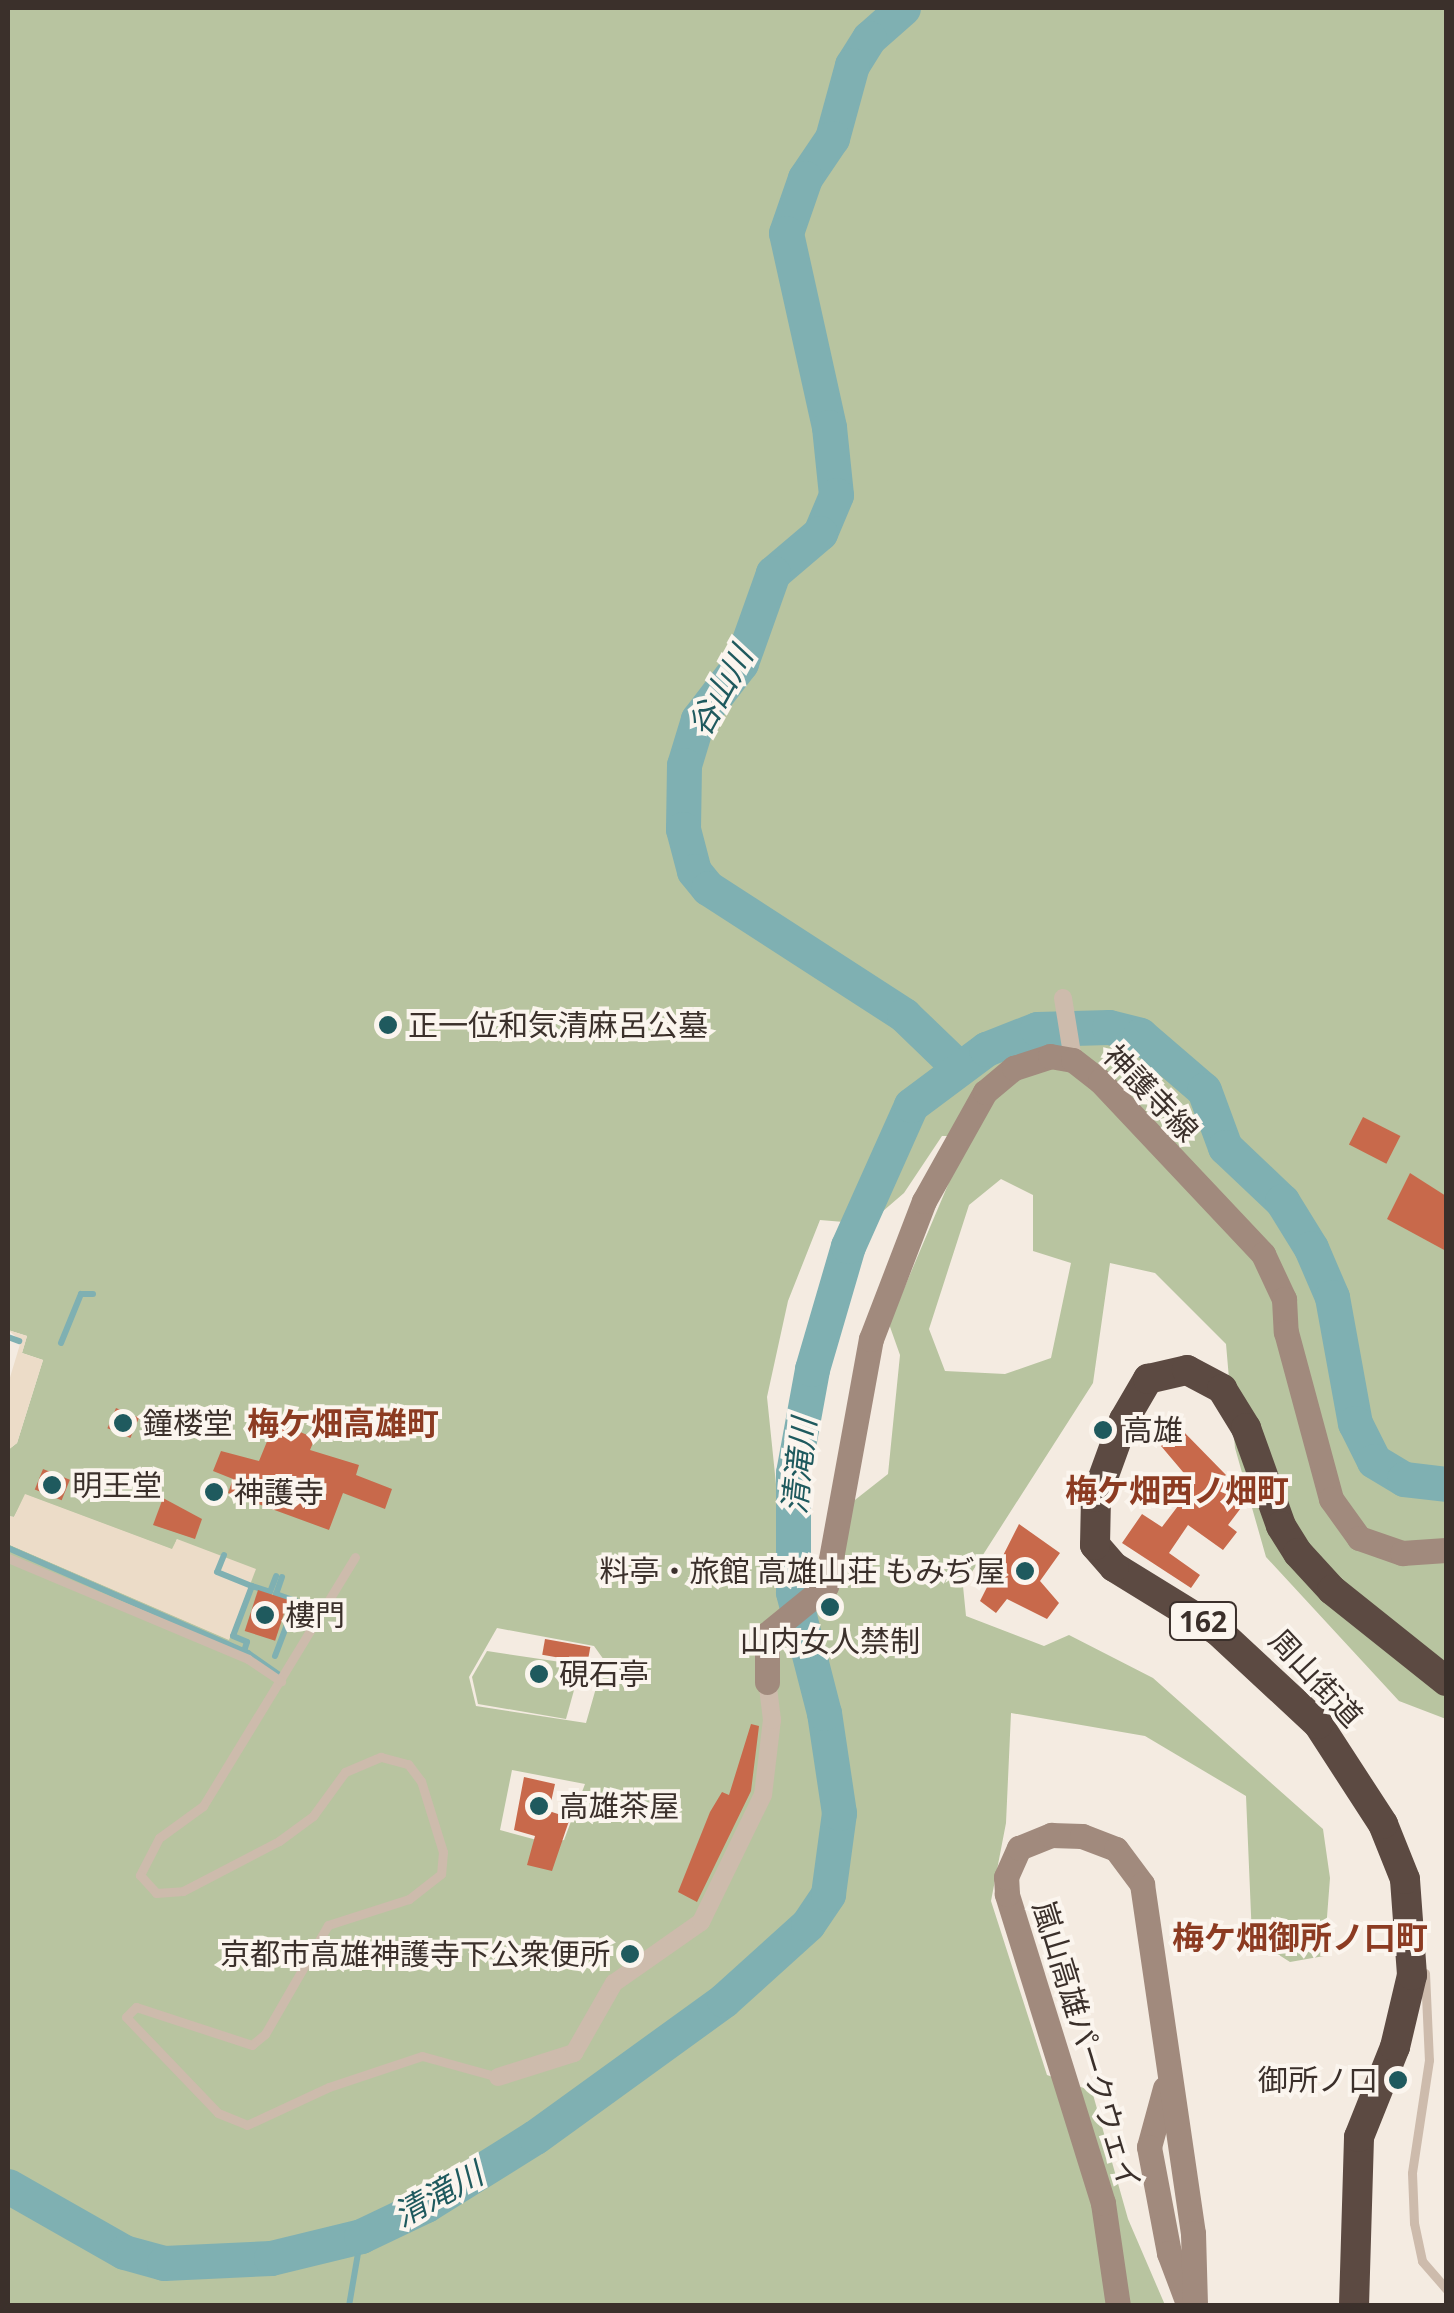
<!DOCTYPE html>
<meta charset="utf-8">
<style>
body{margin:0}
#map{position:relative;width:1454px;height:2313px;overflow:hidden;background:#f4ebe1;font-family:"Noto Sans","Noto Sans JP",sans-serif}
div>[style]{position:absolute}
[style*='--x']{left:calc(var(--x)*1px);top:calc(var(--y)*1px);width:calc(var(--w)*1px);rotate:calc(var(--a)*1deg)}
.green>*{inset:0;background:#b8c4a0}
.plaza>*{inset:0;background:#ecdcc8}
.stream>*{height:6px;margin:-3px;padding:0 3px;transform-origin:3px;border-radius:3px;background:#7fb0b2}
.river>*{height:35px;margin:-17.5px;padding:0 17.5px;transform-origin:17.5px;border-radius:17.5px;background:#7fb0b2}
.building>*{inset:0;background:#c8694b;transform-origin:0 0}
.lane>*{height:9px;margin:-4.5px;padding:0 4.5px;transform-origin:4.5px;border-radius:4.5px;background:#cdbbac}
.street>*{height:18px;margin:-9px;padding:0 9px;transform-origin:9px;border-radius:9px;background:#cdbbac}
.secondary>*{height:25px;margin:-12.5px;padding:0 12.5px;transform-origin:12.5px;border-radius:12.5px;background:#a18a7d}
.highway>*{height:30px;margin:-15px;padding:0 15px;transform-origin:15px;border-radius:15px;background:#5c4a42}
.dots>*{width:28px;height:28px;translate:-50% -50%;box-sizing:border-box;border:5px solid #fbf5ee;border-radius:50%}
span{translate:-50% -50%;white-space:nowrap;text-align:center;line-height:1.15;-webkit-text-stroke:8px #fbf5ee;paint-order:stroke}
.shield-label span{padding:2px 8px;background:#fbf5ee;border:2px solid;border-radius:8px;-webkit-text-stroke-width:0}
.shield-label{font-size:28px;color:#3b302b;font-weight:700}
.poi-label{font-size:30px;color:#3b302b}
.left{translate:0 -50%;text-align:left}
.right{translate:-100% -50%;text-align:right}
.street-label{font-size:30px;color:#3b302b}
.water-label{font-size:32px;color:#1f5a5e;font-style:italic}
.neighbourhood-label{font-size:32px;color:#8c3b22;font-weight:700}
.frame{position:absolute;inset:0;border:10px solid #3b302b;pointer-events:none}
</style>
<div id="map">
<div class="green">
<div style="clip-path:polygon(evenodd,8px 8px,1446px 8px,1446px 1719px,1399px 1701px,1266px 1557px,1235px 1448px,1226px 1344px,1155px 1273px,1110px 1263px,1093px 1383px,963px 1586px,966px 1616px,1044px 1646px,1069px 1635px,1153px 1678px,1323px 1829px,1330px 1878px,1324px 1956px,1290px 1962px,1252px 1938px,1246px 1796px,1145px 1736px,1011px 1713px,1006px 1823px,991px 1901px,1047px 2075px,1092px 2091px,1128px 2219px,1165px 2305px,8px 2305px,8px 1544px,228px 1639px,177px 1539px,173px 1550px,26px 1495px,14px 1517px,8px 1516px,8px 1450px,17px 1443px,43px 1360px,22px 1353px,27px 1336px,8px 1330px,8px 8px,942px 1136px,952px 1136px,950px 1180px,889px 1324px,900px 1355px,888px 1474px,846px 1507px,831px 1589px,788px 1600px,767px 1397px,788px 1301px,820px 1220px,868px 1224px,904px 1193px,942px 1136px,8px 8px,1001px 1179px,1033px 1195px,1033px 1251px,1071px 1263px,1051px 1358px,1005px 1374px,945px 1371px,929px 1329px,969px 1205px,1001px 1179px,8px 8px,497px 1628px,594px 1646px,604px 1660px,586px 1723px,476px 1706px,469px 1677px,497px 1628px,8px 8px,512px 1770px,585px 1784px,564px 1840px,548px 1843px,500px 1830px,512px 1770px)"></div>
<div style="clip-path:polygon(487px 1651px,581px 1665px,566px 1719px,478px 1704px,472px 1677px)"></div>
</div>
<div class="plaza">
<div style="clip-path:polygon(8px 1330px,27px 1336px,22px 1353px,43px 1360px,17px 1443px,8px 1450px,8px 1384px,21px 1341px)"></div>
<div style="clip-path:polygon(25px 1494px,172px 1549px,177px 1539px,256px 1569px,229px 1640px,8px 1544px,8px 1516px,14px 1517px)"></div>
</div>
<div class="stream">
<div style="--x:8;--y:1337;--w:12;--a:20"></div>
<div style="--x:61;--y:1343;--w:53;--a:-67.8"></div>
<div style="--x:81;--y:1294;--w:12;--a:0"></div>
<div style="--x:8;--y:1548;--w:262;--a:23.6"></div>
<div style="--x:248;--y:1653;--w:37;--a:35"></div>
<div style="--x:224;--y:1555;--w:18;--a:112"></div>
<div style="--x:217;--y:1572;--w:38;--a:22"></div>
<div style="--x:252;--y:1586;--w:53;--a:110.8"></div>
<div style="--x:233;--y:1636;--w:15;--a:23"></div>
<div style="--x:247;--y:1642;--w:9;--a:108"></div>
<div style="--x:282;--y:1577;--w:18;--a:109"></div>
<div style="--x:276;--y:1594;--w:20;--a:20"></div>
<div style="--x:252;--y:1586;--w:19;--a:18"></div>
<div style="--x:270;--y:1592;--w:17;--a:-69"></div>
<div style="--x:275;--y:1656;--w:59;--a:-69.1"></div>
<div style="--x:349;--y:2306;--w:71;--a:-80.3"></div>
</div>
<div class="river">
<div style="--x:903;--y:8;--w:45;--a:138.6"></div>
<div style="--x:869;--y:38;--w:32;--a:122"></div>
<div style="--x:852;--y:65;--w:76;--a:105.3"></div>
<div style="--x:832;--y:138;--w:48;--a:124"></div>
<div style="--x:805;--y:178;--w:58;--a:109.1"></div>
<div style="--x:786;--y:233;--w:199;--a:77.5"></div>
<div style="--x:829;--y:427;--w:68;--a:84.1"></div>
<div style="--x:836;--y:495;--w:41;--a:112.8"></div>
<div style="--x:820;--y:533;--w:62;--a:139.6"></div>
<div style="--x:773;--y:573;--w:96;--a:109.6"></div>
<div style="--x:741;--y:663;--w:71;--a:127.5"></div>
<div style="--x:698;--y:719;--w:48;--a:106.9"></div>
<div style="--x:684;--y:765;--w:64;--a:90.9"></div>
<div style="--x:683;--y:829;--w:43;--a:75.3"></div>
<div style="--x:694;--y:871;--w:22;--a:51"></div>
<div style="--x:708;--y:888;--w:234;--a:32.9"></div>
<div style="--x:904;--y:1015;--w:74;--a:43.9"></div>
<div style="--x:8;--y:2186;--w:133;--a:29.6"></div>
<div style="--x:124;--y:2252;--w:41;--a:15.4"></div>
<div style="--x:164;--y:2263;--w:107;--a:-2.7"></div>
<div style="--x:271;--y:2258;--w:93;--a:-13.7"></div>
<div style="--x:361;--y:2236;--w:72;--a:-25.5"></div>
<div style="--x:426;--y:2205;--w:128;--a:-32"></div>
<div style="--x:535;--y:2137;--w:233;--a:-35.9"></div>
<div style="--x:724;--y:2000;--w:113;--a:-42.1"></div>
<div style="--x:808;--y:1924;--w:36;--a:-56"></div>
<div style="--x:828;--y:1894;--w:82;--a:-82.3"></div>
<div style="--x:839;--y:1813;--w:101;--a:-98.5"></div>
<div style="--x:824;--y:1713;--w:125;--a:-104.4"></div>
<div style="--x:793;--y:1592;--w:119;--a:-90"></div>
<div style="--x:793;--y:1473;--w:106;--a:-79.6"></div>
<div style="--x:812;--y:1369;--w:128;--a:-73.7"></div>
<div style="--x:848;--y:1246;--w:154;--a:-65.9"></div>
<div style="--x:911;--y:1105;--w:94;--a:-36.7"></div>
<div style="--x:986;--y:1049;--w:55;--a:-21.4"></div>
<div style="--x:1037;--y:1029;--w:72;--a:-1.6"></div>
<div style="--x:1109;--y:1027;--w:32;--a:14"></div>
<div style="--x:1140;--y:1035;--w:84;--a:40.7"></div>
<div style="--x:1204;--y:1090;--w:61;--a:69.8"></div>
<div style="--x:1225;--y:1147;--w:79;--a:43.5"></div>
<div style="--x:1282;--y:1201;--w:55;--a:58.3"></div>
<div style="--x:1311;--y:1248;--w:53;--a:66.8"></div>
<div style="--x:1332;--y:1297;--w:128;--a:79.7"></div>
<div style="--x:1355;--y:1423;--w:42;--a:63.4"></div>
<div style="--x:1374;--y:1461;--w:35;--a:31"></div>
<div style="--x:1404;--y:1479;--w:42;--a:6.8"></div>
</div>
<div class="building">
<div style="left:1363px;top:1117px;width:42px;height:31px;rotate:27deg"></div>
<div style="clip-path:polygon(1410px 1173px,1446px 1196px,1446px 1251px,1387px 1219px)"></div>
<div style="left:116px;top:1408px;width:25px;height:22px;rotate:23deg"></div>
<div style="clip-path:polygon(275px 1422px,315px 1438px,310px 1450px,359px 1465px,356px 1475px,392px 1489px,385px 1509px,343px 1493px,329px 1530px,228px 1493px,233px 1479px,213px 1471px,221px 1451px,259px 1461px)"></div>
<div style="clip-path:polygon(1180px 1428px,1226px 1475px,1220px 1480px,1247px 1500px,1228px 1525px,1237px 1532px,1223px 1550px,1188px 1525px,1169px 1553px,1200px 1575px,1191px 1588px,1122px 1543px,1142px 1514px,1162px 1527px,1194px 1485px,1161px 1446px)"></div>
<div style="left:43px;top:1469px;width:29px;height:22px;rotate:22deg"></div>
<div style="clip-path:polygon(163px 1498px,202px 1519px,195px 1539px,153px 1525px)"></div>
<div style="clip-path:polygon(1019px 1524px,1060px 1553px,1040px 1581px,1059px 1603px,1047px 1619px,1007px 1599px,996px 1613px,980px 1601px)"></div>
<div style="left:258px;top:1590px;width:32px;height:43px;rotate:18deg"></div>
<div style="left:545px;top:1639px;width:46px;height:16px;rotate:10deg"></div>
<div style="clip-path:polygon(751px 1724px,759px 1726px,751px 1791px,697px 1902px,678px 1892px,710px 1812px,722px 1792px,729px 1795px)"></div>
<div style="clip-path:polygon(524px 1777px,555px 1784px,549px 1811px,570px 1818px,552px 1871px,527px 1865px,535px 1836px,514px 1830px)"></div>
</div>
<div class="lane">
<div style="--x:355;--y:1557;--w:292;--a:121.4"></div>
<div style="--x:203;--y:1806;--w:54;--a:144"></div>
<div style="--x:159;--y:1838;--w:42;--a:117.2"></div>
<div style="--x:140;--y:1875;--w:24;--a:48"></div>
<div style="--x:156;--y:1893;--w:27;--a:-4"></div>
<div style="--x:183;--y:1891;--w:108;--a:-27.5"></div>
<div style="--x:279;--y:1841;--w:42;--a:-36.3"></div>
<div style="--x:313;--y:1816;--w:54;--a:-54"></div>
<div style="--x:345;--y:1772;--w:39;--a:-23"></div>
<div style="--x:381;--y:1757;--w:28;--a:15"></div>
<div style="--x:408;--y:1764;--w:21;--a:53"></div>
<div style="--x:421;--y:1781;--w:74;--a:72.8"></div>
<div style="--x:443;--y:1852;--w:22;--a:95"></div>
<div style="--x:441;--y:1874;--w:41;--a:142"></div>
<div style="--x:409;--y:1899;--w:85;--a:162.2"></div>
<div style="--x:328;--y:1925;--w:126;--a:120"></div>
<div style="--x:265;--y:2034;--w:17;--a:140"></div>
<div style="--x:252;--y:2045;--w:122;--a:-161.9"></div>
<div style="--x:136;--y:2007;--w:14;--a:135"></div>
<div style="--x:126;--y:2017;--w:133;--a:46.2"></div>
<div style="--x:218;--y:2113;--w:31;--a:22"></div>
<div style="--x:247;--y:2125;--w:90;--a:-24.9"></div>
<div style="--x:329;--y:2087;--w:98;--a:-18.4"></div>
<div style="--x:422;--y:2056;--w:79;--a:15.4"></div>
<div style="--x:8;--y:1558;--w:260;--a:22.8"></div>
<div style="--x:248;--y:1659;--w:40;--a:34"></div>
<div style="--x:1425;--y:1973;--w:87;--a:87.4"></div>
<div style="--x:1429;--y:2060;--w:114;--a:98.6"></div>
<div style="--x:1412;--y:2173;--w:50;--a:87.7"></div>
<div style="--x:1414;--y:2223;--w:39;--a:78"></div>
<div style="--x:1422;--y:2261;--w:37;--a:49"></div>
</div>
<div class="street">
<div style="--x:1063;--y:998;--w:63;--a:80.8"></div>
<div style="--x:498;--y:2077;--w:80;--a:-17.5"></div>
<div style="--x:574;--y:2053;--w:81;--a:-60.3"></div>
<div style="--x:614;--y:1983;--w:106;--a:-35"></div>
<div style="--x:701;--y:1922;--w:141;--a:-64"></div>
<div style="--x:763;--y:1795;--w:76;--a:-83.2"></div>
<div style="--x:772;--y:1720;--w:38;--a:-97"></div>
</div>
<div class="secondary">
<div style="--x:767;--y:1682;--w:48;--a:-90"></div>
<div style="--x:767;--y:1634;--w:76;--a:-39.1"></div>
<div style="--x:826;--y:1586;--w:251;--a:-79.7"></div>
<div style="--x:871;--y:1339;--w:148;--a:-69"></div>
<div style="--x:924;--y:1201;--w:125;--a:-60.8"></div>
<div style="--x:985;--y:1092;--w:38;--a:-40"></div>
<div style="--x:1014;--y:1068;--w:38;--a:-18"></div>
<div style="--x:1050;--y:1056;--w:23;--a:10"></div>
<div style="--x:1073;--y:1060;--w:34;--a:38"></div>
<div style="--x:1100;--y:1081;--w:238;--a:46.7"></div>
<div style="--x:1263;--y:1254;--w:50;--a:65"></div>
<div style="--x:1284;--y:1299;--w:33;--a:87"></div>
<div style="--x:1286;--y:1332;--w:173;--a:74.9"></div>
<div style="--x:1331;--y:1499;--w:48;--a:54.3"></div>
<div style="--x:1359;--y:1538;--w:46;--a:19.2"></div>
<div style="--x:1402;--y:1553;--w:44;--a:-3.9"></div>
<div style="--x:1165;--y:2088;--w:61;--a:105.2"></div>
<div style="--x:1149;--y:2147;--w:108;--a:79.3"></div>
<div style="--x:1169;--y:2253;--w:51;--a:69.4"></div>
<div style="--x:1118;--y:2306;--w:104;--a:-98.3"></div>
<div style="--x:1103;--y:2203;--w:324;--a:-107.3"></div>
<div style="--x:1007;--y:1894;--w:17;--a:-93"></div>
<div style="--x:1006;--y:1877;--w:32;--a:-66"></div>
<div style="--x:1019;--y:1848;--w:35;--a:-22"></div>
<div style="--x:1051;--y:1835;--w:31;--a:2"></div>
<div style="--x:1082;--y:1836;--w:36;--a:21"></div>
<div style="--x:1116;--y:1849;--w:44;--a:53.4"></div>
<div style="--x:1142;--y:1884;--w:353;--a:81.7"></div>
<div style="--x:1193;--y:2233;--w:73;--a:88.4"></div>
</div>
<div class="highway">
<div style="--x:1354;--y:2306;--w:169;--a:-88.3"></div>
<div style="--x:1359;--y:2137;--w:97;--a:-68.2"></div>
<div style="--x:1395;--y:2047;--w:74;--a:-76.7"></div>
<div style="--x:1412;--y:1975;--w:96;--a:-94.2"></div>
<div style="--x:1405;--y:1879;--w:59;--a:-111.8"></div>
<div style="--x:1383;--y:1824;--w:119;--a:-123"></div>
<div style="--x:1318;--y:1724;--w:137;--a:-137.1"></div>
<div style="--x:1218;--y:1631;--w:122;--a:-148.4"></div>
<div style="--x:1114;--y:1567;--w:29;--a:-131"></div>
<div style="--x:1095;--y:1545;--w:48;--a:-88.8"></div>
<div style="--x:1096;--y:1497;--w:82;--a:-70"></div>
<div style="--x:1124;--y:1420;--w:48;--a:-59.7"></div>
<div style="--x:1148;--y:1379;--w:40;--a:-13"></div>
<div style="--x:1187;--y:1370;--w:40;--a:28"></div>
<div style="--x:1222;--y:1389;--w:46;--a:58.4"></div>
<div style="--x:1246;--y:1428;--w:104;--a:70.3"></div>
<div style="--x:1281;--y:1526;--w:32;--a:58"></div>
<div style="--x:1298;--y:1553;--w:50;--a:47.4"></div>
<div style="--x:1332;--y:1590;--w:146;--a:38.6"></div>
</div>
<div class="dots">
<div style="left:388px;top:1025px;background:#1f5a5e"></div>
<div style="left:123px;top:1423px;background:#1f5a5e"></div>
<div style="left:1103px;top:1430px;background:#1f5a5e"></div>
<div style="left:52px;top:1485px;background:#1f5a5e"></div>
<div style="left:214px;top:1492px;background:#1f5a5e"></div>
<div style="left:1025px;top:1571px;background:#1f5a5e"></div>
<div style="left:830px;top:1607px;background:#1f5a5e"></div>
<div style="left:265px;top:1615px;background:#1f5a5e"></div>
<div style="left:539px;top:1674px;background:#1f5a5e"></div>
<div style="left:539px;top:1806px;background:#1f5a5e"></div>
<div style="left:630px;top:1954px;background:#1f5a5e"></div>
<div style="left:1398px;top:2080px;background:#1f5a5e"></div>
</div>
<div class="shield-label">
<span style="left:1203px;top:1621px">162</span>
</div>
<div class="poi-label">
<span class="left" style="left:408px;top:1025px">正一位和気清麻呂公墓</span>
<span class="left" style="left:143px;top:1423px">鐘楼堂</span>
<span class="left" style="left:1123px;top:1430px">高雄</span>
<span class="left" style="left:72px;top:1485px">明王堂</span>
<span class="left" style="left:234px;top:1492px">神護寺</span>
<span class="right" style="left:1005px;top:1571px">料亭・旅館 高雄山荘 もみぢ屋</span>
<span class="left" style="left:285px;top:1615px">樓門</span>
<span style="left:830px;top:1641px">山内女人禁制</span>
<span class="left" style="left:559px;top:1674px">硯石亭</span>
<span class="left" style="left:559px;top:1806px">高雄茶屋</span>
<span class="right" style="left:610px;top:1954px">京都市高雄神護寺下公衆便所</span>
<span class="right" style="left:1378px;top:2080px">御所ノ口</span>
</div>
<div class="street-label">
<span style="left:1151px;top:1093px;rotate:46deg">神護寺線</span>
<span style="left:1316px;top:1678px;rotate:47deg">周山街道</span>
<span style="left:1087px;top:2045px;rotate:73deg">嵐山高雄パークウェイ</span>
</div>
<div class="water-label">
<span style="left:720px;top:691px;rotate:-61deg">谷山川</span>
<span style="left:799px;top:1466px;rotate:-84deg">清滝川</span>
<span style="left:438px;top:2194px;rotate:-29deg">清滝川</span>
</div>
<div class="neighbourhood-label">
<span style="left:343px;top:1423px">梅ケ畑高雄町</span>
<span style="left:1177px;top:1490px">梅ケ畑西ノ畑町</span>
<span style="left:1300px;top:1937px">梅ケ畑御所ノ口町</span>
</div>
<div class="frame"></div>
</div>
